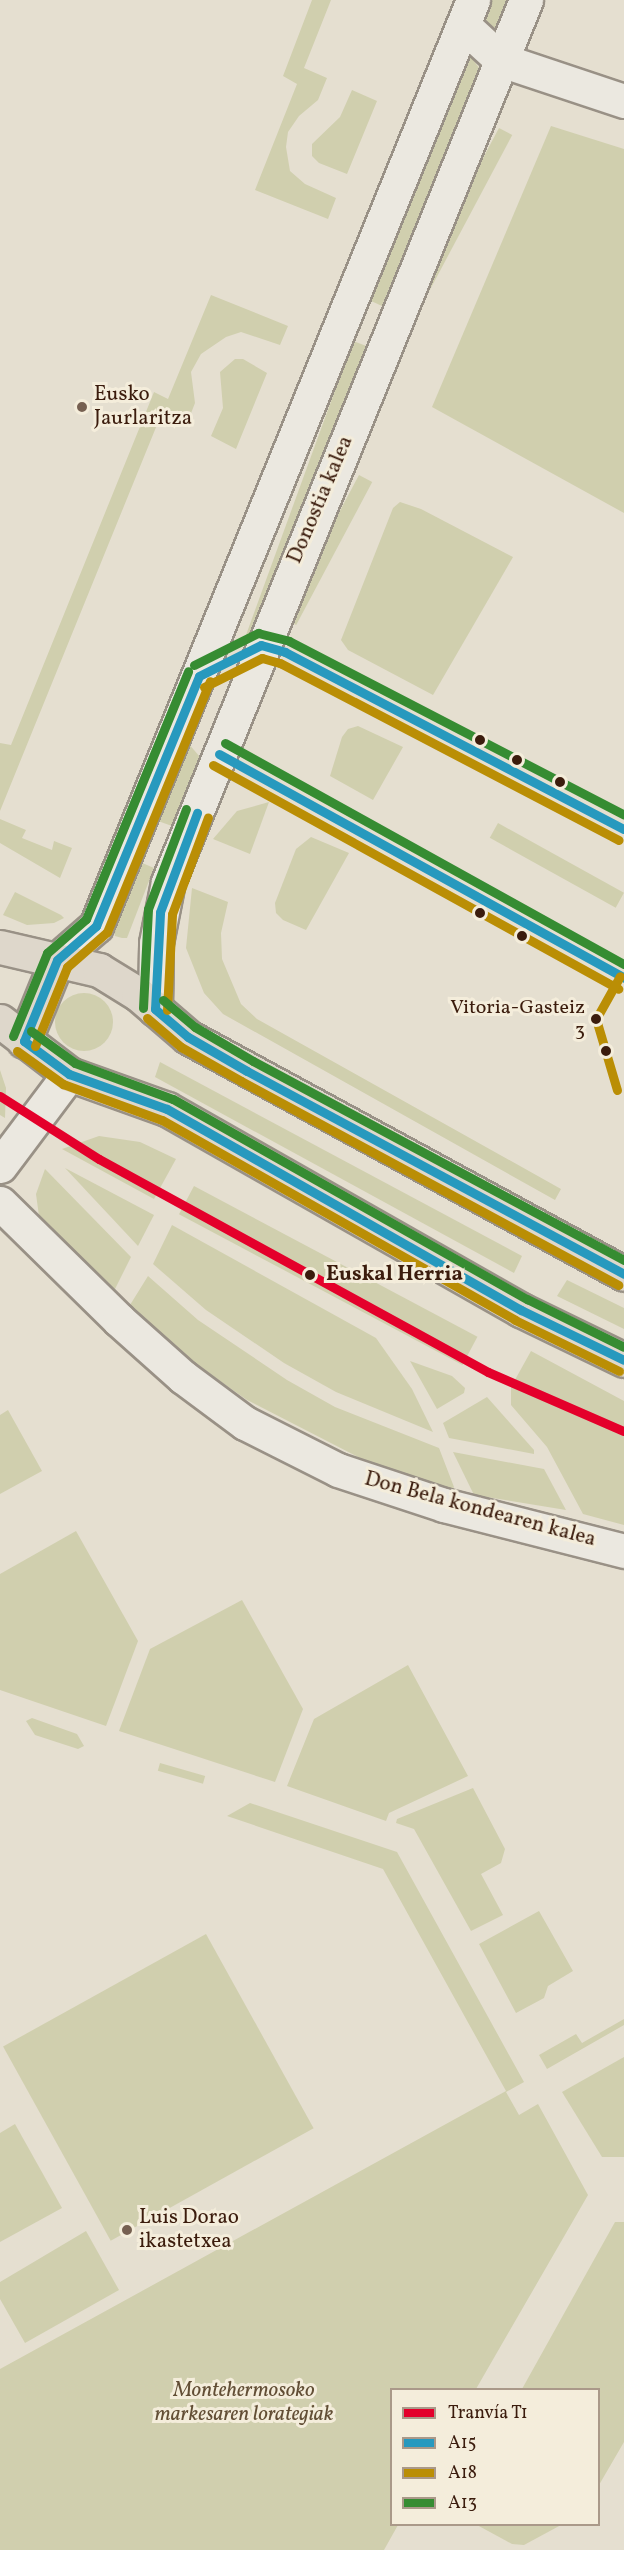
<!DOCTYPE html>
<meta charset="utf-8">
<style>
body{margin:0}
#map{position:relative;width:624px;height:2550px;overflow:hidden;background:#e5dfd0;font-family:Vollkorn,serif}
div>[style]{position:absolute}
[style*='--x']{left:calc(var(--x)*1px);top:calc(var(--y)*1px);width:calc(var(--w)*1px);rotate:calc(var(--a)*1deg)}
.green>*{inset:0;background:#d0cfae;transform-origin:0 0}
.round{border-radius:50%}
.roads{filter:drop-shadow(2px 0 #999186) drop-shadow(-2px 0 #999186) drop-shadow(0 2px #999186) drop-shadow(0 -2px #999186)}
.minor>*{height:33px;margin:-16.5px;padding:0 16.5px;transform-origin:16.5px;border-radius:16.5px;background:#ebe8e0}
.primary>*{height:33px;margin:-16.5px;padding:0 16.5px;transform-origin:16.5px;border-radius:16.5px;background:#ded7cb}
.bus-1>*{height:9px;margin:-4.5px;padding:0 4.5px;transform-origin:4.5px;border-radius:4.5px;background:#2799be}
.bus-2>*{height:9px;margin:-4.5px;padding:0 4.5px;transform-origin:4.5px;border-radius:4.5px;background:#ba8e05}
.bus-3>*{height:9px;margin:-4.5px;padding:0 4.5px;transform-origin:4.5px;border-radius:4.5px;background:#368c32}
.tram-1>*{height:9px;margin:-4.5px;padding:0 4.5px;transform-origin:4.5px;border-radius:4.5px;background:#e4002b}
.dots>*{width:16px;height:16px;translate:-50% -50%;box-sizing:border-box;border:3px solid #f4eddb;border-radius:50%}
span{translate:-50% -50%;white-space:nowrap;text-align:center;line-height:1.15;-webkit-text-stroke:6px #f4eddb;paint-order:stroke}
.bus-label{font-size:20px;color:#3b1c0d}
.right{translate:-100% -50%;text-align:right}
.poi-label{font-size:21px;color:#3b1c0d}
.left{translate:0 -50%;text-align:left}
.street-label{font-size:21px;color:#3b1c0d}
.stop-label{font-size:21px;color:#3b1c0d;font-weight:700}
.park-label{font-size:21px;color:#624e35;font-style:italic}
.legend{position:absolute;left:390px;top:2388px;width:210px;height:138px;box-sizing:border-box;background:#f4eddb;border:2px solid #aa9989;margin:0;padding:8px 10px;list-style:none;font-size:18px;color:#3b1c0d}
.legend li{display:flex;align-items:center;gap:12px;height:30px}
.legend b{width:30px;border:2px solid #aa9989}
</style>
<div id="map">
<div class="green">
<div style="clip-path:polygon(312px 0,331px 0,304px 68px,327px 78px,318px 100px,299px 116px,288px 132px,286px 147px,290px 171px,305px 184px,336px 198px,328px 219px,255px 190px,297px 84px,283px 76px)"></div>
<div style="clip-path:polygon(489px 0,508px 0,494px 38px,481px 19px)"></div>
<div style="clip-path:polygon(467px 52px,480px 69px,382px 306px,369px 300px)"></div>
<div style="clip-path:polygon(352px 90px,377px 101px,347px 174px,319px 163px,312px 156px,312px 144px,340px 117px)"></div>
<div style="clip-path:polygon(551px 126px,624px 149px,624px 513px,432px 407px)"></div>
<div style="left:499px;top:128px;width:15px;height:196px;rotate:28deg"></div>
<div style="clip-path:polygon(211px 295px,288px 326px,280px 345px,241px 332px,226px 337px,201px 354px,191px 372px,195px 403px,186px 426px,161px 415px,0 811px,0 743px,11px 745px,154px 392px,168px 399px)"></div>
<div style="left:353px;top:341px;width:15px;height:320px;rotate:20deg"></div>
<div style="clip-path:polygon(235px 359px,243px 359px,267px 373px,236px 449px,211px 436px,223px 408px,220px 372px)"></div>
<div style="left:359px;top:475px;width:15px;height:162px;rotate:28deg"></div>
<div style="clip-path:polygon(400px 502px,421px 509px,513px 557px,433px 695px,348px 650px,341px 640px,393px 508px)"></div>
<div style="clip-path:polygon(358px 726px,403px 747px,373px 800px,330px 776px,342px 737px,348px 729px)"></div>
<div style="clip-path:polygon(188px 743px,200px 757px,172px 826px,158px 821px)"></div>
<div style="clip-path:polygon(269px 802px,250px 854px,213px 839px,237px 811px)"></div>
<div style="clip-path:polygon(0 819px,26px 830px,22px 838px,52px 850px,54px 841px,72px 848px,60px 878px,0 843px)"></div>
<div style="left:498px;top:823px;width:144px;height:17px;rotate:29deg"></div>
<div style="clip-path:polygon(311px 837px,349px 853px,306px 930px,283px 920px,276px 913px,275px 903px,296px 849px)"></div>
<div style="clip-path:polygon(140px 862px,154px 868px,127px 938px,122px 938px,115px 936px,114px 925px)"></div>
<div style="clip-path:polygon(192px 888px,228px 902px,221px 933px,222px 959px,241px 1004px,257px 1019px,561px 1189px,555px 1200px,223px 1014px,204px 993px,186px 948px)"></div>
<div style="clip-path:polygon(15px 892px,61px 915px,64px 918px,54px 923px,27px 925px,3px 915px)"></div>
<div class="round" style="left:55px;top:993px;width:58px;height:58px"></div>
<div style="clip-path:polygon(160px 1062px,522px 1256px,514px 1273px,155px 1077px)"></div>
<div style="clip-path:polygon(0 1070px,6px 1088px,5px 1118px,0 1115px)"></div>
<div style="clip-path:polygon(99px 1136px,140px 1142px,176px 1159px,154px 1199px,62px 1149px)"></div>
<div style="clip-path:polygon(65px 1168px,154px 1215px,138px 1246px)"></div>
<div style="clip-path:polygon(45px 1169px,131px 1257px,115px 1289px,109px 1288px,39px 1216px,36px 1194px)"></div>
<div style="left:194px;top:1186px;width:321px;height:32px;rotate:28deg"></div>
<div style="clip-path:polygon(172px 1225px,376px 1338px,412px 1389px,433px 1432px,336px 1392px,284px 1363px,206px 1310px,153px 1264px)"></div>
<div style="clip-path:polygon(148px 1276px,198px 1320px,287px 1380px,335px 1407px,439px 1448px,454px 1487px,452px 1490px,412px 1478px,362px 1459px,247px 1400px,193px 1362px,131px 1311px,130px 1305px)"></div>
<div style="clip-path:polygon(567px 1280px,624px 1308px,624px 1329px,557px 1296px)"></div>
<div style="clip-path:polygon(531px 1351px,624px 1401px,624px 1525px,583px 1514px,547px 1447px,511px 1405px,511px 1387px)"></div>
<div style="clip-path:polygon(410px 1361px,452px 1376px,465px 1388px,464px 1393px,437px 1409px)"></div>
<div style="clip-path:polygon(487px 1397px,534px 1450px,534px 1454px,449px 1438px,443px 1423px)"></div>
<div style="clip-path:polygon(8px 1410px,42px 1471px,0 1494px,0 1415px)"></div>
<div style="clip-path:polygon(453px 1452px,544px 1469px,566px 1510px,474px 1495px)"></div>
<div style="clip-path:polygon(76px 1531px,138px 1641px,106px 1726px,0 1690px,0 1574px)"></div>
<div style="clip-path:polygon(242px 1600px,303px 1709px,275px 1782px,119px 1731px,150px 1649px)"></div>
<div style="clip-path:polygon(408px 1665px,468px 1776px,389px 1813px,386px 1821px,287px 1786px,314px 1719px)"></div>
<div style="clip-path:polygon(32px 1718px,77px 1734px,84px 1746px,78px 1749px,35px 1735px,26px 1721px)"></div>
<div style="left:160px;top:1763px;width:47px;height:8px;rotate:16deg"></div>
<div style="clip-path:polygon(473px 1788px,505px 1849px,501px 1863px,481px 1874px,503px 1915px,471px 1931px,414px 1829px,396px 1823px,397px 1819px)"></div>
<div style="clip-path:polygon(250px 1803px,397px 1852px,524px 2082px,506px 2092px,519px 2115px,538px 2104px,588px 2195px,476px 2389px,392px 2390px,392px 2524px,398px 2525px,384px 2550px,0 2550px,0 2369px,506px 2091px,383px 1869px,227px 1816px)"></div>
<div style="clip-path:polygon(539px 1911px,573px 1971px,548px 1986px,544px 1998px,516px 2013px,479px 1944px)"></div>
<div style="left:206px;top:1934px;width:222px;height:232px;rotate:61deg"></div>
<div style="clip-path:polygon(624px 2019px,624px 2025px,547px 2069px,539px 2055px,576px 2034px,582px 2043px)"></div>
<div style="clip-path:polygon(624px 2057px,624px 2157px,602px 2157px,562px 2092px)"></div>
<div style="clip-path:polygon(15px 2124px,62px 2208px,0 2242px,0 2133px)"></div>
<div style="clip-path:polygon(615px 2222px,624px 2222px,624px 2442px,599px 2485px,598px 2390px,522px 2389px)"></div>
<div style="clip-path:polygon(86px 2231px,119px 2290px,25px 2343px,0 2299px,0 2282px)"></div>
<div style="clip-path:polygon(477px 2525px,561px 2525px,524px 2545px,512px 2544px)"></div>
</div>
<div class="roads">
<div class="minor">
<div style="--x:463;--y:25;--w:52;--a:42.6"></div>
<div style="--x:501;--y:60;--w:130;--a:18.4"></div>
<div style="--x:57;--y:960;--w:52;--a:-41.1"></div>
<div style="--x:96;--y:926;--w:1000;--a:-67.85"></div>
<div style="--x:155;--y:1009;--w:66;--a:-89.1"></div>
<div style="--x:156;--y:943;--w:62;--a:-78.9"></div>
<div style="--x:168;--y:882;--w:952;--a:-67.91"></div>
<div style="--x:0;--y:1166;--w:115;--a:-53.1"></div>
<div style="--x:0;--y:1203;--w:167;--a:44.5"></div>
<div style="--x:119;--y:1320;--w:86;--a:41.7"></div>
<div style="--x:183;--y:1377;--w:77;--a:36.6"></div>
<div style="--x:245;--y:1423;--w:104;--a:26.8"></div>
<div style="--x:338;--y:1470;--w:112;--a:18.3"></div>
<div style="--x:444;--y:1505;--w:186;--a:14.3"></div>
</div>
<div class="primary">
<div style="--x:0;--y:947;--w:102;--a:13.1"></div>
<div style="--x:99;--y:970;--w:46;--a:31.6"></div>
<div style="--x:138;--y:994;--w:66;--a:40.7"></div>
<div style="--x:188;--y:1037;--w:496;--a:28.5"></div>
<div style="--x:0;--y:1021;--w:87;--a:37.5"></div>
<div style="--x:69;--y:1074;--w:104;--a:19.7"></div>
<div style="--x:167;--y:1109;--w:407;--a:29.6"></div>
<div style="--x:521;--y:1310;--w:114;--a:25.9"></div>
<div style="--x:24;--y:1041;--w:87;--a:-67.8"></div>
</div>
</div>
<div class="bus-1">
<div style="--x:199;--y:676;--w:69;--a:-26.6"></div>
<div style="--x:261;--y:645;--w:25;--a:16"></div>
<div style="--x:285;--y:652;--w:382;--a:27.6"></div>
<div style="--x:219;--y:754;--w:463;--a:28.9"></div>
<div style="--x:155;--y:1009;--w:43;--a:40.3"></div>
<div style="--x:188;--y:1037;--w:68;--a:30"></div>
<div style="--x:247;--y:1071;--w:428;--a:28.3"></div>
<div style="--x:155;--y:1009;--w:97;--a:-87"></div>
<div style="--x:160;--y:912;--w:106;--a:-69.5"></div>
<div style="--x:24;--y:1041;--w:56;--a:36.3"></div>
<div style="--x:69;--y:1074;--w:104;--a:19.7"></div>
<div style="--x:167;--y:1109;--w:407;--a:29.6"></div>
<div style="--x:521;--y:1310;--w:114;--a:25.9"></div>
<div style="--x:24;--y:1041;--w:87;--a:-67.8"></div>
<div style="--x:57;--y:960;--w:52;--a:-41.1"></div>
<div style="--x:96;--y:926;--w:270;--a:-67.6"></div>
</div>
<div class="bus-2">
<div style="--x:204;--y:687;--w:65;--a:-26.6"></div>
<div style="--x:262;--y:658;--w:19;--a:16"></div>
<div style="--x:280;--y:663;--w:382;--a:27.6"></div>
<div style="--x:213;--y:765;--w:463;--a:28.9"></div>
<div style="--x:167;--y:1010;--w:96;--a:-87"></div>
<div style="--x:172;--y:914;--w:103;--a:-69.6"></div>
<div style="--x:147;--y:1018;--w:45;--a:40.5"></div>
<div style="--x:181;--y:1047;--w:69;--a:29.5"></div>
<div style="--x:241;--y:1081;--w:429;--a:28.4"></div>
<div style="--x:35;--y:1046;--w:85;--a:-67.9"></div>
<div style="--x:67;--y:967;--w:53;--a:-41.2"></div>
<div style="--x:107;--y:932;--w:271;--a:-67.7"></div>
<div style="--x:17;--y:1051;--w:57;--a:35.7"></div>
<div style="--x:63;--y:1084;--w:105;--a:20"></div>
<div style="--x:162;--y:1120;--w:406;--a:29.5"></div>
<div style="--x:515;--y:1320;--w:116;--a:26.1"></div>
<div style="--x:617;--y:1090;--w:74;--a:-106.5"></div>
<div style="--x:596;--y:1019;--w:49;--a:-60.8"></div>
</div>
<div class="bus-3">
<div style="--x:194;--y:665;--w:72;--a:-26.6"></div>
<div style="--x:258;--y:633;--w:32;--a:14"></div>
<div style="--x:289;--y:641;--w:377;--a:27.4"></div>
<div style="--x:225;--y:743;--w:456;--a:29"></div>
<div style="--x:163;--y:1000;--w:42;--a:40.2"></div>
<div style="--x:195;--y:1027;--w:67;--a:30.4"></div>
<div style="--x:253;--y:1061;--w:421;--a:28.2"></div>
<div style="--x:143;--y:1008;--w:99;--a:-87.1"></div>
<div style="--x:148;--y:909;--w:107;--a:-69.2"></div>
<div style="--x:31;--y:1031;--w:54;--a:36"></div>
<div style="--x:75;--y:1063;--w:104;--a:20.2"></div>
<div style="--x:173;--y:1099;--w:407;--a:29.5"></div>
<div style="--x:527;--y:1299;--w:108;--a:26.3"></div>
<div style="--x:13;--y:1036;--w:90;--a:-67.7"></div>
<div style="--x:47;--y:953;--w:52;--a:-41.1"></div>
<div style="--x:86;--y:919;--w:268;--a:-67.6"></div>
</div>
<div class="tram-1">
<div style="--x:0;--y:1096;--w:117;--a:32.5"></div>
<div style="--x:99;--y:1159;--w:443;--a:28.7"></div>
<div style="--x:488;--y:1372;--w:148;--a:23.5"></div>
</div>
<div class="dots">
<div style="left:82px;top:407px;background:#766051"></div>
<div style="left:480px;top:740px;background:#3b1c0d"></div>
<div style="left:517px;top:760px;background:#3b1c0d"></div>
<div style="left:560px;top:782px;background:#3b1c0d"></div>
<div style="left:480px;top:913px;background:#3b1c0d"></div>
<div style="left:522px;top:936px;background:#3b1c0d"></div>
<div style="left:596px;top:1019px;background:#3b1c0d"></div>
<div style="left:606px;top:1051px;background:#3b1c0d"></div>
<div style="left:310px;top:1275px;background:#3b1c0d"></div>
<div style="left:127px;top:2230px;background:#766051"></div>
</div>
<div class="bus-label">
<span class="right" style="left:585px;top:1020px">Vitoria-Gasteiz<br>3</span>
</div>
<div class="poi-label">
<span class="left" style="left:94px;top:407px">Eusko<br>Jaurlaritza</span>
<span class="left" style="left:139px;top:2230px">Luis Dorao<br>ikastetxea</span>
</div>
<div class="street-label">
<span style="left:321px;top:500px;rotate:-67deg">Donostia kalea</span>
<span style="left:480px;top:1510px;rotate:15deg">Don Bela kondearen kalea</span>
</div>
<div class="stop-label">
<span class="left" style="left:326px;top:1275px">Euskal Herria</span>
</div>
<div class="park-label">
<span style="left:244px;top:2403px">Montehermosoko<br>markesaren lorategiak</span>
</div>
<ul class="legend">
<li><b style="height:8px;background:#e4002b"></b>Tranvía T1</li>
<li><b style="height:8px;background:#2799be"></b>A15</li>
<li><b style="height:8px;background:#ba8e05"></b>A18</li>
<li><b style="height:8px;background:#368c32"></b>A13</li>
</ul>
</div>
